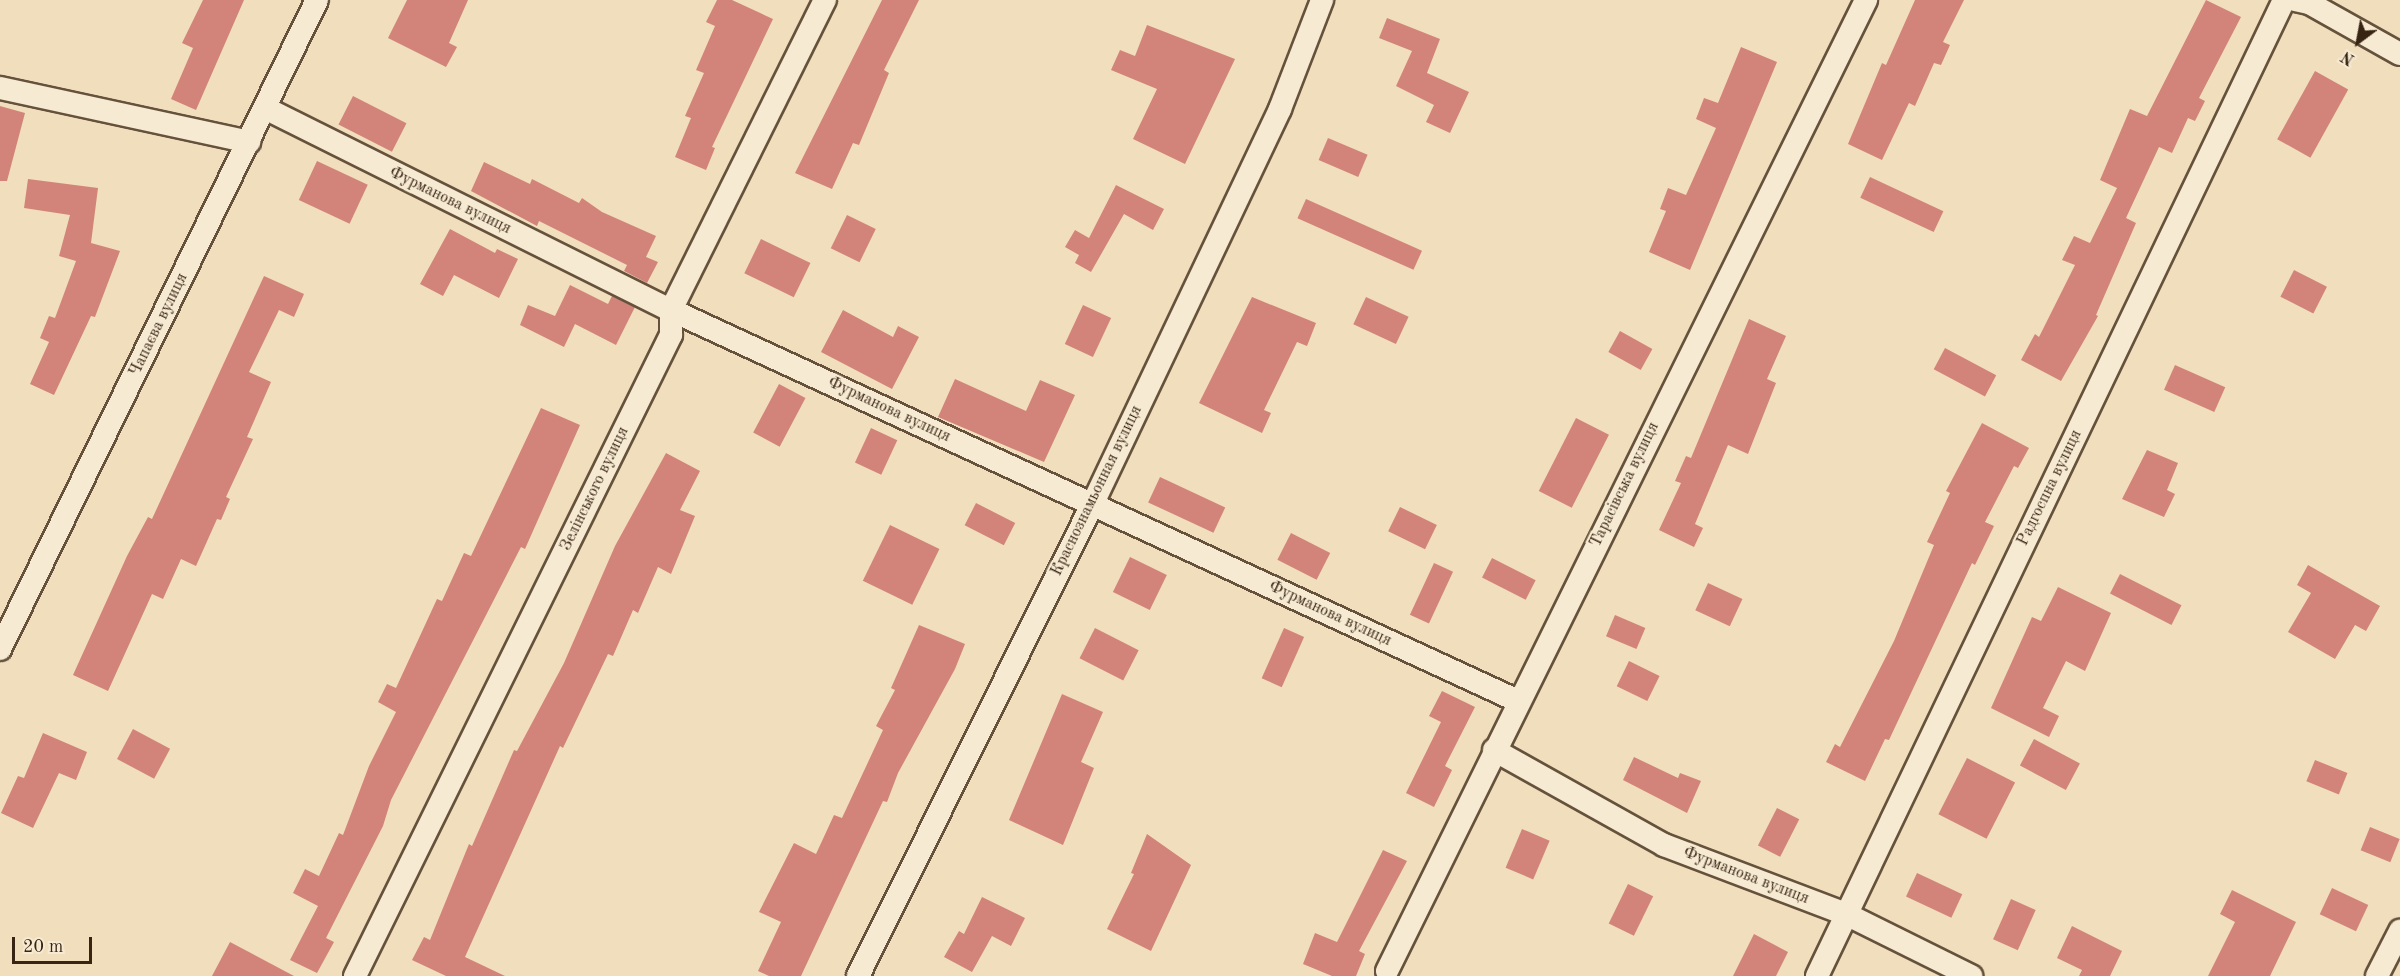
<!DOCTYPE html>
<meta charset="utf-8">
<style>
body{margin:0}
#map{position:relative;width:2400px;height:976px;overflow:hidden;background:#f1debc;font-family:"Old Standard TT",serif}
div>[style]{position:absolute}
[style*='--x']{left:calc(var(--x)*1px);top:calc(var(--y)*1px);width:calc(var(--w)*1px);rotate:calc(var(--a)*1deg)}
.building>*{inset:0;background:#d2847b;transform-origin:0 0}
.roads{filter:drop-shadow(2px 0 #66523c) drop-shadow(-2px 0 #66523c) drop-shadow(0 2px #66523c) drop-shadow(0 -2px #66523c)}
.street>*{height:22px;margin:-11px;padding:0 11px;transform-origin:11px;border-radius:11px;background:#f6ead3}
span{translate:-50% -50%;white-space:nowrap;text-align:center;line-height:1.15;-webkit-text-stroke:4.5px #f6ead3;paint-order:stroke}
.street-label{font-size:16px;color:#372412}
.north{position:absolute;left:2328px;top:12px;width:60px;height:60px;-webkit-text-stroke:4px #f6ead3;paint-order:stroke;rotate:212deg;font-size:16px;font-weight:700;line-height:24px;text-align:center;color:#372412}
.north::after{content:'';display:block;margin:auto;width:21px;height:27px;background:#372412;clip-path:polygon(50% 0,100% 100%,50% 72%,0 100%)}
.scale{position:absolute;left:12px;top:937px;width:80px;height:27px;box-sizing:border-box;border:3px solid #372412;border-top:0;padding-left:8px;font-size:18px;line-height:21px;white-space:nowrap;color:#372412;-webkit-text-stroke:4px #f6ead3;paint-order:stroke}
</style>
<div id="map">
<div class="building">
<div style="clip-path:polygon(203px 0,244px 0,196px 110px,171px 99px,193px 48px,182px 43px)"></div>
<div style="clip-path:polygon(407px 0,468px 0,449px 43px,457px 47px,446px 67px,388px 38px)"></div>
<div style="clip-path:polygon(717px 0,732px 0,773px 19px,712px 147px,715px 148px,706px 170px,675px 157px,691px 118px,685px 116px,704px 73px,696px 70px,715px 26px,706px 22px)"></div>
<div style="clip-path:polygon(882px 0,919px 0,884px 70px,889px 73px,859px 145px,853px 143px,832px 189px,795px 173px)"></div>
<div style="clip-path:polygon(1915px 0,1964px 0,1943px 42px,1950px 45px,1941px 65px,1934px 63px,1915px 106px,1909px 103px,1882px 160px,1848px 144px,1882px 63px,1886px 65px)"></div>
<div style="clip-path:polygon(2206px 0,2241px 17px,2199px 98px,2205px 101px,2195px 121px,2188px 118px,2172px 153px,2159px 147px,2126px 218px,2136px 223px,2096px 315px,2098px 316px,2061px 381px,2021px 360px,2035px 334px,2039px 337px,2075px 265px,2062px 260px,2074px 236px,2090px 243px,2117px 188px,2100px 180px,2130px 109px,2147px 116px)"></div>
<div style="clip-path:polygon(1387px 18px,1440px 39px,1427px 73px,1469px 92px,1450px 133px,1426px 122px,1434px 105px,1396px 86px,1412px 51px,1379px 38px)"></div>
<div style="clip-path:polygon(1147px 25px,1235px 59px,1185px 164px,1133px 139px,1157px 89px,1111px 70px,1120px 50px,1135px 56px)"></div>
<div style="clip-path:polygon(1741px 47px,1777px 62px,1690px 270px,1649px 252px,1666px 211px,1660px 209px,1668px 188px,1686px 195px,1716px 128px,1696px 119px,1704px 98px,1718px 103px)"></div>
<div style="left:2315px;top:71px;width:38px;height:78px;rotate:29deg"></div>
<div style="left:353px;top:96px;width:60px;height:32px;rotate:27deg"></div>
<div style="clip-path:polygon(0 106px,25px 113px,7px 181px,0 181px)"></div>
<div style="left:1328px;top:138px;width:43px;height:24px;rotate:23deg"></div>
<div style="left:317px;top:161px;width:56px;height:43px;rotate:25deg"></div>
<div style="clip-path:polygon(484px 162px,530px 184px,532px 179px,579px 203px,582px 198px,602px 212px,656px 236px,646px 257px,658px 262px,647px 283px,624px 271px,627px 265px,539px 221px,537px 226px,471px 191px)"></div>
<div style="left:1870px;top:177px;width:81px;height:23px;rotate:25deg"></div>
<div style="clip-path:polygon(28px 179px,98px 188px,91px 243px,120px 251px,95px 317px,91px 316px,54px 395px,30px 384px,49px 342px,40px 338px,49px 316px,55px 318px,76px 261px,59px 256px,70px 215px,24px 208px)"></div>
<div style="clip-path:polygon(1116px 185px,1164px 209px,1153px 230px,1124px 214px,1091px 272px,1075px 263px,1079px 255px,1065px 247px,1075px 230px,1089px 238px)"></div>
<div style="left:1306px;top:199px;width:127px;height:21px;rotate:24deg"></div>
<div style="left:847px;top:215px;width:32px;height:37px;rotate:26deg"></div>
<div style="clip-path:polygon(450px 229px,495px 253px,497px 249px,518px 259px,499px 298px,454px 275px,443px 296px,420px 284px)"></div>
<div style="left:761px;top:239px;width:55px;height:38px;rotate:26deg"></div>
<div style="left:2294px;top:270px;width:37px;height:30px;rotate:27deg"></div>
<div style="clip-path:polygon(264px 276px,304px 294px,294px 317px,279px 310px,249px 372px,271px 382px,247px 437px,253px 439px,226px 497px,230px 499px,221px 520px,217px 519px,196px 566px,181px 559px,163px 599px,152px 594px,108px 691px,73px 675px,127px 556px,148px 517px,152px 519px)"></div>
<div style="clip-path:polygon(570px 285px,608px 304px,612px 296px,635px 307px,616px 345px,575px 324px,564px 347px,520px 325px,528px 305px,555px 316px)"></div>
<div style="clip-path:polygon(1252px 297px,1316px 323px,1307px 346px,1297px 342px,1264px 410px,1271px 413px,1262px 433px,1199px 403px)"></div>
<div style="left:1366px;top:297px;width:47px;height:30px;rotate:25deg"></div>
<div style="left:1083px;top:305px;width:31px;height:43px;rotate:25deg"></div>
<div style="clip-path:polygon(843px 310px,893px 337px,898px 326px,919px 337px,892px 389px,821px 352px)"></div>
<div style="clip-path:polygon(1749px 319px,1786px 336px,1767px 379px,1776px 383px,1748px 454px,1728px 445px,1695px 524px,1703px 528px,1694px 547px,1659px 530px,1681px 483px,1675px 481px,1686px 456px,1691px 458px)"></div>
<div style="left:1620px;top:331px;width:37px;height:24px;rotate:29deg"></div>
<div style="left:1945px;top:348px;width:58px;height:24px;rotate:28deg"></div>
<div style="left:2175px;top:365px;width:55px;height:27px;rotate:24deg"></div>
<div style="clip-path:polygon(955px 379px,1026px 411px,1040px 380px,1075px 395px,1044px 462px,938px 417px)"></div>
<div style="left:779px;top:384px;width:30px;height:55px;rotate:28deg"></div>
<div style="clip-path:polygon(541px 408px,580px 425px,525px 549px,521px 547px,391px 800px,383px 826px,326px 938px,334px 942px,317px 973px,290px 960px,318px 906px,293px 893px,305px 869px,319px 876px,339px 833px,343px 835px,369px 766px,396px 712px,378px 702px,387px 684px,396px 688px,437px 599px,442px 601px,464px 553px,471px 556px)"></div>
<div style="left:1576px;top:418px;width:37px;height:82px;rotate:27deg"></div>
<div style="clip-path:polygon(1982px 423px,2029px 448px,2018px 468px,2014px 466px,1985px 522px,1994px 526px,1975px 565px,1972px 563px,1889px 740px,1885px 739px,1865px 781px,1826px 762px,1835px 744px,1840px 747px,1894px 641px,1934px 545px,1927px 542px,1950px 493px,1946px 491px)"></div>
<div style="left:871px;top:428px;width:29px;height:38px;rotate:25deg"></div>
<div style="clip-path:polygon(2147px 450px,2178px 463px,2167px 490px,2175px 494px,2164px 517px,2122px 499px)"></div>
<div style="clip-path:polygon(666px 453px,700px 471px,680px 510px,695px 516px,671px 574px,658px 567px,638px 613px,633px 610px,613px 656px,608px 654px,563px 748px,560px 746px,465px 957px,505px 976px,446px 976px,412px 960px,424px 937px,430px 940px,469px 844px,472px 846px,514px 750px,517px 751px,564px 663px,615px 546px)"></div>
<div style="left:1160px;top:477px;width:72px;height:28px;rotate:25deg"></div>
<div style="left:976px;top:503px;width:44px;height:25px;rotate:27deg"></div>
<div style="left:1400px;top:507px;width:41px;height:27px;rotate:26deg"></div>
<div style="left:890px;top:525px;width:55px;height:62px;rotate:26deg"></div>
<div style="left:1291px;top:533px;width:44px;height:30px;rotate:27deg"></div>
<div style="left:1130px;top:557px;width:41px;height:39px;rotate:26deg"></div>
<div style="left:1492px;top:558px;width:49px;height:22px;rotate:27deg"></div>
<div style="left:1434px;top:563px;width:21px;height:57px;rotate:25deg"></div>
<div style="clip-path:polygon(2308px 565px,2380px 606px,2366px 631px,2355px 625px,2335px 659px,2288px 632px,2311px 593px,2297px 585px)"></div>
<div style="left:2120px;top:574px;width:69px;height:22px;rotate:27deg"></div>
<div style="left:1708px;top:583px;width:38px;height:30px;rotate:25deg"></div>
<div style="clip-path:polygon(2058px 587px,2111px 613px,2085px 671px,2066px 661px,2043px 708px,2059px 716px,2049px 737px,1991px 708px,2032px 617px,2041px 621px)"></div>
<div style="left:1615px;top:615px;width:33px;height:23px;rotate:23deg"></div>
<div style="clip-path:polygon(919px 625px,965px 644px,955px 669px,898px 773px,887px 802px,883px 801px,801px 976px,769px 976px,758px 971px,781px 922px,759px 912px,794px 843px,816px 854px,834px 815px,842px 818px,883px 730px,876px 726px,895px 690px,891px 688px)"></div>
<div style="left:1095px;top:628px;width:49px;height:34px;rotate:27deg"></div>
<div style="left:1284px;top:628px;width:22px;height:55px;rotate:24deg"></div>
<div style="left:1629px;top:661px;width:34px;height:28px;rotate:26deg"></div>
<div style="clip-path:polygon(1442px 691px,1475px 707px,1445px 766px,1452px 770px,1434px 807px,1406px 793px,1441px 722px,1429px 716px)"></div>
<div style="clip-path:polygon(1062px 694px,1103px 712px,1081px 762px,1094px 768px,1063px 845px,1009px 820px)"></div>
<div style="left:133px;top:729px;width:42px;height:34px;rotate:28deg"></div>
<div style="clip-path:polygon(43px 733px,87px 752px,76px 780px,59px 773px,33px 828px,1px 813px,18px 776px,24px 778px)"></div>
<div style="left:2034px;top:739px;width:52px;height:30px;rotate:28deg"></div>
<div style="clip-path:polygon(1634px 757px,1678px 778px,1680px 773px,1701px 781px,1687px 813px,1623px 780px)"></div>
<div style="left:1967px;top:758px;width:54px;height:63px;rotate:27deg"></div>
<div style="left:2315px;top:760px;width:35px;height:23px;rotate:22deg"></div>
<div style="left:1777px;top:808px;width:25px;height:42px;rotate:27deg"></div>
<div style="left:2370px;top:827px;width:32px;height:25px;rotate:22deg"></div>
<div style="left:1522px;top:829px;width:30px;height:42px;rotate:23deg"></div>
<div style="clip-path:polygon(1147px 834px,1191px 865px,1151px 951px,1107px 929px,1134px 874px,1131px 873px)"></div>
<div style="clip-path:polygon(1383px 850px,1407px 861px,1359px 951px,1365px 954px,1356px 976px,1332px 976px,1303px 964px,1315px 933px,1337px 942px)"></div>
<div style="left:1917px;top:873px;width:50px;height:26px;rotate:25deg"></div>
<div style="left:1628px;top:884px;width:28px;height:44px;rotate:26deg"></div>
<div style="left:2332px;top:888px;width:40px;height:29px;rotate:25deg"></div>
<div style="clip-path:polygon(2232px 890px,2296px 922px,2270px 976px,2208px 976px,2235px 922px,2220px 914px)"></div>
<div style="clip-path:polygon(982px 897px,1025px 918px,1011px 946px,992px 936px,972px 972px,944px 957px,959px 931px,964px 934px)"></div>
<div style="left:2011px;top:899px;width:27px;height:44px;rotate:24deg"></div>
<div style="clip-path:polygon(2072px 926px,2122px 951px,2110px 976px,2079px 976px,2082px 970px,2057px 958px)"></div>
<div style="clip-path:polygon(1754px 934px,1788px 952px,1776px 976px,1733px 976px)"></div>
<div style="clip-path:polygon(230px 942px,294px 976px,212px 976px)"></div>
</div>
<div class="roads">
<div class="street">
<div style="--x:2295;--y:0;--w:14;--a:12"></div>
<div style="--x:2309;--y:3;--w:104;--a:29.3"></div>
<div style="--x:0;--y:88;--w:255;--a:12.2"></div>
<div style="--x:265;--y:108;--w:453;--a:26.5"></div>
<div style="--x:671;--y:310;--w:933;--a:24.78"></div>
<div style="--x:0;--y:649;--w:722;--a:-63.97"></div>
<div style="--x:1494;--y:750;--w:195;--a:29.2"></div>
<div style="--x:1664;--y:845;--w:195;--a:20.8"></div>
<div style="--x:1846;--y:914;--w:140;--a:26.4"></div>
<div style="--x:1387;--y:971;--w:1083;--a:-63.74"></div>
<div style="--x:355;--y:976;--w:715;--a:-63.76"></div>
<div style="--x:671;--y:335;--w:25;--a:-90"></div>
<div style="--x:671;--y:310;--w:346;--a:-63.6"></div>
<div style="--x:858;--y:976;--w:528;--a:-63.58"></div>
<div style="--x:1093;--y:503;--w:436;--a:-64.6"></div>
<div style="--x:1280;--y:109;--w:117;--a:-68.9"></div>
<div style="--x:1817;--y:976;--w:1082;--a:-64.43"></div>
<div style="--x:2377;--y:976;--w:51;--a:-62.9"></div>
</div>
</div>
<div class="street-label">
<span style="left:450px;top:201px;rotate:26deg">Фурманова вулиця</span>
<span style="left:159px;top:325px;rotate:-64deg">Чапаєва вулиця</span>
<span style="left:889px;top:410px;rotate:25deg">Фурманова вулиця</span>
<span style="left:1625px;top:485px;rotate:-64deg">Тарасівська вулиця</span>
<span style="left:2050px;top:488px;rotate:-64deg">Радгоспна вулиця</span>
<span style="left:595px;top:489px;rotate:-64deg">Зелінського вулиця</span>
<span style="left:1097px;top:491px;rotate:-64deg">Краснознамьонная вулиця</span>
<span style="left:1330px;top:614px;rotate:25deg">Фурманова вулиця</span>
<span style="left:1746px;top:876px;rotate:21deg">Фурманова вулиця</span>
</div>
<div class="north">N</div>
<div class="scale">20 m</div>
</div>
